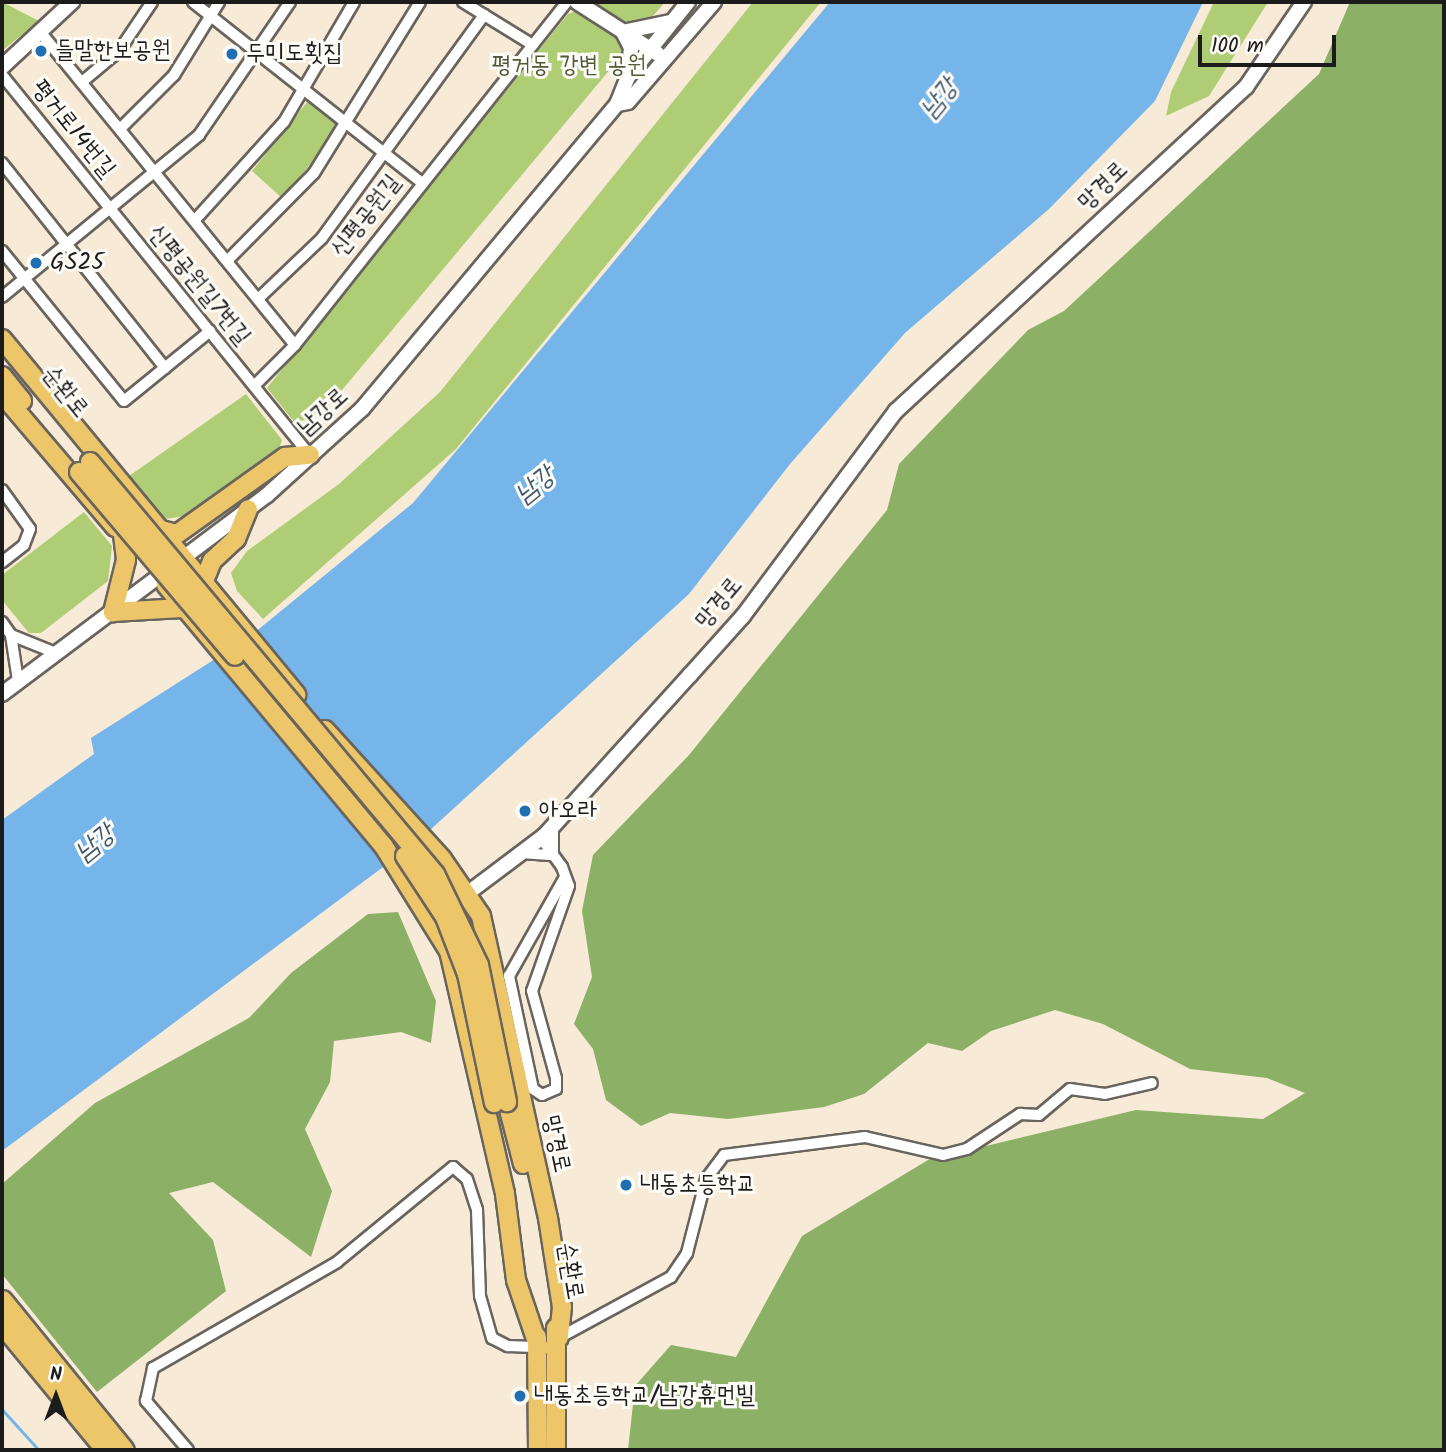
<!DOCTYPE html>
<meta charset="utf-8">
<style>
body{margin:0}
#map{position:relative;width:1446px;height:1452px;overflow:hidden;background:#f7ead7;font-family:Kalam,"Poor Story",sans-serif}
div>[style]{position:absolute}
[style*='--x']{left:calc(var(--x)*1px);top:calc(var(--y)*1px);width:calc(var(--w)*1px);rotate:calc(var(--a)*1deg)}
.green>*{inset:0;background:#afcd74}
.forest>*{inset:0;background:#8bb066}
.water>*{inset:0;background:#76b5ea}
.stream>*{height:2.5px;margin:-1.25px;padding:0 1.25px;transform-origin:1.25px;border-radius:1.25px;background:#76b5ea}
.roads{filter:drop-shadow(2px 0 #69645d) drop-shadow(-2px 0 #69645d) drop-shadow(0 2px #69645d) drop-shadow(0 -2px #69645d)}
.minor>*{height:10px;margin:-5px;padding:0 5px;transform-origin:5px;border-radius:5px;background:#fff}
.tertiary>*{height:14px;margin:-7px;padding:0 7px;transform-origin:7px;border-radius:7px;background:#fff}
.primary>*{height:18px;margin:-9px;padding:0 9px;transform-origin:9px;border-radius:9px;background:#ecc669}
.motorway>*{height:19px;margin:-9.5px;padding:0 9.5px;transform-origin:9.5px;border-radius:9.5px;background:#ecc669}
.bridges{filter:drop-shadow(2px 0 #69645d) drop-shadow(-2px 0 #69645d) drop-shadow(0 2px #69645d) drop-shadow(0 -2px #69645d)}
.primary-bridge>*{height:18px;margin:-9px;padding:0 9px;transform-origin:9px;border-radius:9px;background:#ecc669}
.dots>*{width:19px;height:19px;translate:-50% -50%;box-sizing:border-box;border:4px solid #fdfcf7;border-radius:50%}
span{translate:-50% -50%;white-space:nowrap;text-align:center;line-height:1.15;-webkit-text-stroke:6px #fdfcf7;paint-order:stroke}
.poi-label{font-size:24px;color:#1c1c1c}
.left{translate:0 -50%;text-align:left}
.park-label{font-size:24px;color:#4f5a3b}
.street-label{font-size:24px;color:#1c1c1c}
.water-label{font-size:26px;color:#40596e;font-style:italic}
.frame{position:absolute;inset:0;border:4px solid #1c1c1c;pointer-events:none}
.north{position:absolute;left:21px;top:1361px;width:70px;height:70px;-webkit-text-stroke:5px #fdfcf7;paint-order:stroke;rotate:0deg;font-size:19px;font-weight:700;line-height:28px;text-align:center;color:#1c1c1c}
.north::after{content:'';display:block;margin:auto;width:24px;height:32px;background:#1c1c1c;clip-path:polygon(50% 0,100% 100%,50% 72%,0 100%)}
.scale{position:absolute;left:1198px;top:35px;width:138px;height:32px;box-sizing:border-box;border:4px solid #1c1c1c;border-top:0;padding-left:9px;font-size:21px;line-height:24px;white-space:nowrap;color:#1c1c1c;-webkit-text-stroke:5px #fdfcf7;paint-order:stroke}
</style>
<div id="map">
<div class="green">
<div style="clip-path:polygon(2px 2px,39px 21px,3px 50px,2px 50px)"></div>
<div style="clip-path:polygon(591px 2px,665px 2px,648px 22px,633px 26px)"></div>
<div style="clip-path:polygon(753px 2px,821px 2px,456px 449px,263px 619px,237px 591px,231px 573px,247px 551px,339px 484px,440px 392px)"></div>
<div style="clip-path:polygon(1214px 2px,1268px 2px,1209px 96px,1166px 116px,1171px 92px)"></div>
<div style="clip-path:polygon(578px 10px,620px 38px,622px 55px,322px 414px,295px 423px,267px 388px,568px 14px)"></div>
<div style="clip-path:polygon(308px 101px,338px 124px,337px 130px,283px 199px,252px 171px)"></div>
<div style="clip-path:polygon(246px 394px,282px 440px,279px 449px,193px 515px,165px 519px,129px 476px)"></div>
<div style="clip-path:polygon(84px 512px,112px 546px,108px 581px,41px 633px,29px 633px,2px 600px,2px 575px)"></div>
</div>
<div class="forest">
<div style="clip-path:polygon(1350px 2px,1444px 2px,1444px 1450px,628px 1450px,635px 1386px,671px 1345px,736px 1357px,802px 1236px,928px 1160px,1136px 1110px,1263px 1119px,1305px 1093px,1267px 1078px,1190px 1069px,1103px 1024px,1055px 1010px,991px 1031px,962px 1051px,928px 1043px,864px 1094px,824px 1107px,728px 1119px,670px 1113px,641px 1126px,606px 1100px,593px 1049px,574px 1024px,592px 977px,582px 911px,593px 855px,689px 755px,887px 510px,899px 464px,1028px 330px,1064px 311px,1319px 74px)"></div>
<div style="clip-path:polygon(398px 912px,436px 1001px,431px 1043px,401px 1032px,334px 1041px,330px 1082px,305px 1129px,332px 1191px,311px 1257px,213px 1182px,169px 1193px,213px 1240px,226px 1291px,97px 1392px,2px 1274px,2px 1184px,95px 1103px,249px 1018px,291px 973px,368px 914px)"></div>
</div>
<div class="water">
<div style="clip-path:polygon(830px 2px,1203px 2px,1155px 101px,1049px 209px,905px 333px,790px 464px,689px 594px,418px 841px,2px 1151px,2px 820px,94px 754px,91px 738px,248px 638px,413px 503px)"></div>
</div>
<div class="stream">
<div style="--x:2;--y:1409;--w:55;--a:47.9"></div>
</div>
<div class="roads">
<div class="minor">
<div style="--x:193;--y:2;--w:289;--a:38.3"></div>
<div style="--x:463;--y:2;--w:82;--a:31.6"></div>
<div style="--x:42;--y:34;--w:401;--a:50.9"></div>
<div style="--x:2;--y:75;--w:489;--a:51"></div>
<div style="--x:82;--y:82;--w:48;--a:-40"></div>
<div style="--x:119;--y:51;--w:59;--a:-56"></div>
<div style="--x:121;--y:128;--w:75;--a:-45"></div>
<div style="--x:174;--y:75;--w:86;--a:-58.3"></div>
<div style="--x:2;--y:163;--w:262;--a:51.5"></div>
<div style="--x:195;--y:220;--w:132;--a:-47.8"></div>
<div style="--x:284;--y:122;--w:139;--a:-59.7"></div>
<div style="--x:2;--y:251;--w:193;--a:50.9"></div>
<div style="--x:124;--y:401;--w:111;--a:-39.1"></div>
<div style="--x:228;--y:260;--w:122;--a:-45.3"></div>
<div style="--x:314;--y:173;--w:201;--a:-58.2"></div>
<div style="--x:2;--y:297;--w:255;--a:-39.4"></div>
<div style="--x:199;--y:135;--w:161;--a:-55.6"></div>
<div style="--x:258;--y:299;--w:88;--a:-43.6"></div>
<div style="--x:322;--y:238;--w:276;--a:-54"></div>
<div style="--x:254;--y:386;--w:58;--a:-45"></div>
<div style="--x:295;--y:345;--w:438;--a:-51.6"></div>
<div style="--x:2;--y:490;--w:48;--a:54.3"></div>
<div style="--x:30;--y:529;--w:17;--a:111"></div>
<div style="--x:24;--y:545;--w:28;--a:142"></div>
<div style="--x:2;--y:622;--w:16;--a:55"></div>
<div style="--x:11;--y:635;--w:48;--a:21.8"></div>
<div style="--x:11;--y:635;--w:47;--a:81.3"></div>
<div style="--x:541;--y:838;--w:36;--a:54"></div>
<div style="--x:562;--y:867;--w:20;--a:70"></div>
<div style="--x:569;--y:886;--w:111;--a:109.4"></div>
<div style="--x:532;--y:991;--w:90;--a:74.6"></div>
<div style="--x:556;--y:1078;--w:11;--a:90"></div>
<div style="--x:556;--y:1089;--w:15;--a:157"></div>
<div style="--x:542;--y:1095;--w:11;--a:-146"></div>
<div style="--x:533;--y:1089;--w:116;--a:-102"></div>
<div style="--x:509;--y:976;--w:114;--a:-60.5"></div>
<div style="--x:521;--y:853;--w:32;--a:4"></div>
<div style="--x:553;--y:855;--w:29;--a:-90"></div>
<div style="--x:555;--y:1340;--w:132;--a:-28.5"></div>
<div style="--x:671;--y:1277;--w:29;--a:-56"></div>
<div style="--x:687;--y:1253;--w:76;--a:-75.6"></div>
<div style="--x:706;--y:1179;--w:30;--a:-53"></div>
<div style="--x:724;--y:1155;--w:142;--a:-7.3"></div>
<div style="--x:865;--y:1137;--w:80;--a:13"></div>
<div style="--x:943;--y:1155;--w:25;--a:-14"></div>
<div style="--x:967;--y:1149;--w:64;--a:-33.4"></div>
<div style="--x:1020;--y:1114;--w:19;--a:3"></div>
<div style="--x:1039;--y:1115;--w:40;--a:-40"></div>
<div style="--x:1070;--y:1089;--w:35;--a:8"></div>
<div style="--x:1105;--y:1094;--w:48;--a:-13.2"></div>
<div style="--x:188;--y:1450;--w:65;--a:-130.6"></div>
<div style="--x:146;--y:1401;--w:34;--a:-78"></div>
<div style="--x:153;--y:1368;--w:212;--a:-29.9"></div>
<div style="--x:337;--y:1262;--w:150;--a:-39.3"></div>
<div style="--x:453;--y:1167;--w:18;--a:41"></div>
<div style="--x:467;--y:1179;--w:33;--a:72"></div>
<div style="--x:477;--y:1210;--w:86;--a:88"></div>
<div style="--x:480;--y:1296;--w:44;--a:74.1"></div>
<div style="--x:492;--y:1338;--w:18;--a:27"></div>
<div style="--x:508;--y:1346;--w:33;--a:2"></div>
</div>
<div class="tertiary">
<div style="--x:577;--y:2;--w:96;--a:32.7"></div>
<div style="--x:627;--y:31;--w:45;--a:-11.6"></div>
<div style="--x:623;--y:32;--w:18;--a:63"></div>
<div style="--x:631;--y:48;--w:28;--a:96"></div>
<div style="--x:2;--y:67;--w:96;--a:-42.9"></div>
<div style="--x:617;--y:104;--w:11;--a:-10"></div>
<div style="--x:628;--y:102;--w:132;--a:-49.3"></div>
<div style="--x:2;--y:694;--w:331;--a:-36.9"></div>
<div style="--x:267;--y:495;--w:128;--a:-42.2"></div>
<div style="--x:362;--y:409;--w:398;--a:-50.1"></div>
<div style="--x:617;--y:104;--w:29;--a:-68"></div>
<div style="--x:628;--y:77;--w:96;--a:-51.3"></div>
<div style="--x:468;--y:893;--w:95;--a:-36.9"></div>
<div style="--x:544;--y:836;--w:217;--a:-47.8"></div>
<div style="--x:690;--y:675;--w:79;--a:-48.1"></div>
<div style="--x:743;--y:616;--w:256;--a:-53.3"></div>
<div style="--x:896;--y:411;--w:477;--a:-42.8"></div>
<div style="--x:1246;--y:87;--w:103;--a:-55.7"></div>
</div>
<div class="primary">
<div style="--x:2;--y:339;--w:462;--a:50.4"></div>
<div style="--x:2;--y:376;--w:32;--a:51"></div>
<div style="--x:2;--y:394;--w:175;--a:49.6"></div>
<div style="--x:161;--y:530;--w:16;--a:14"></div>
<div style="--x:177;--y:534;--w:133;--a:-35.5"></div>
<div style="--x:285;--y:457;--w:25;--a:-5"></div>
<div style="--x:123;--y:535;--w:25;--a:83"></div>
<div style="--x:126;--y:560;--w:54;--a:104"></div>
<div style="--x:113;--y:612;--w:69;--a:-3.3"></div>
<div style="--x:204;--y:581;--w:22;--a:-68"></div>
<div style="--x:212;--y:561;--w:33;--a:-43"></div>
<div style="--x:236;--y:539;--w:32;--a:-68"></div>
<div style="--x:166;--y:585;--w:339;--a:50.2"></div>
<div style="--x:383;--y:845;--w:125;--a:58.1"></div>
<div style="--x:449;--y:951;--w:249;--a:77"></div>
<div style="--x:505;--y:1194;--w:87;--a:82.7"></div>
<div style="--x:516;--y:1280;--w:72;--a:71.3"></div>
<div style="--x:325;--y:730;--w:174;--a:47.8"></div>
<div style="--x:442;--y:859;--w:69;--a:55.6"></div>
<div style="--x:481;--y:916;--w:309;--a:77.5"></div>
<div style="--x:548;--y:1218;--w:90;--a:81.1"></div>
<div style="--x:562;--y:1307;--w:31;--a:96"></div>
<div style="--x:507;--y:1102;--w:64;--a:75.5"></div>
<div style="--x:537;--y:1337;--w:113;--a:89.5"></div>
<div style="--x:556;--y:1450;--w:122;--a:-90"></div>
</div>
<div class="motorway">
<div style="--x:2;--y:1300;--w:193;--a:50.9"></div>
<div style="--x:2;--y:1324;--w:163;--a:50.5"></div>
</div>
</div>
<div class="bridges">
<div class="primary-bridge">
<div style="--x:90;--y:462;--w:537;--a:50.06"></div>
<div style="--x:435;--y:874;--w:101;--a:64.2"></div>
<div style="--x:479;--y:965;--w:140;--a:78.4"></div>
<div style="--x:79;--y:472;--w:241;--a:49.7"></div>
<div style="--x:405;--y:856;--w:73;--a:56.7"></div>
<div style="--x:445;--y:917;--w:61;--a:68.9"></div>
<div style="--x:467;--y:974;--w:132;--a:78.2"></div>
</div>
</div>
<div class="dots">
<div style="left:41px;top:51px;background:#1f6fb2"></div>
<div style="left:232px;top:54px;background:#1f6fb2"></div>
<div style="left:36px;top:263px;background:#1f6fb2"></div>
<div style="left:525px;top:811px;background:#1f6fb2"></div>
<div style="left:626px;top:1185px;background:#1f6fb2"></div>
<div style="left:520px;top:1396px;background:#1f6fb2"></div>
</div>
<div class="poi-label">
<span class="left" style="left:55px;top:51px">들말한보공원</span>
<span class="left" style="left:246px;top:54px">두미도횟집</span>
<span class="left" style="left:50px;top:263px">GS25</span>
<span class="left" style="left:539px;top:811px">아오라</span>
<span class="left" style="left:640px;top:1185px">내동초등학교</span>
<span class="left" style="left:534px;top:1396px">내동초등학교/남강휴먼빌</span>
</div>
<div class="park-label">
<span style="left:569px;top:66px">평거동 강변 공원</span>
</div>
<div class="street-label">
<span style="left:73px;top:129px;rotate:51deg">평거로14번길</span>
<span style="left:1103px;top:186px;rotate:-44deg">망경로</span>
<span style="left:366px;top:216px;rotate:-52deg">신평공원길</span>
<span style="left:199px;top:285px;rotate:51deg">신평공원길7번길</span>
<span style="left:65px;top:392px;rotate:51deg">순환로</span>
<span style="left:323px;top:412px;rotate:-42deg">남강로</span>
<span style="left:719px;top:603px;rotate:-50deg">망경로</span>
<span style="left:556px;top:1144px;rotate:78deg">망경로</span>
<span style="left:570px;top:1271px;rotate:80deg">순환로</span>
</div>
<div class="water-label">
<span style="left:940px;top:99px;rotate:-51deg">남강</span>
<span style="left:536px;top:486px;rotate:-39deg">남강</span>
<span style="left:96px;top:844px;rotate:-39deg">남강</span>
</div>
<div class="frame"></div>
<div class="north">N</div>
<div class="scale">100 m</div>
</div>
